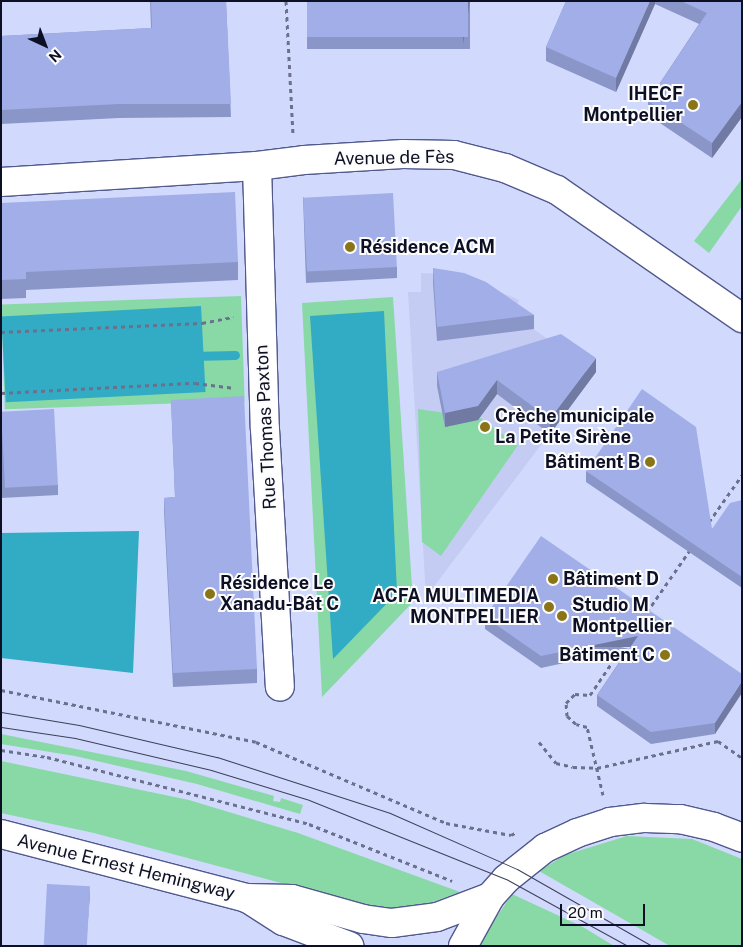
<!DOCTYPE html>
<meta charset="utf-8">
<style>
body{margin:0}
#map{position:relative;width:743px;height:947px;overflow:hidden;background:#d1d9fd;font-family:"Public Sans",sans-serif}
div>[style]{position:absolute}
[style*='--x']{left:calc(var(--x)*1px);top:calc(var(--y)*1px);width:calc(var(--w)*1px);rotate:calc(var(--a)*1deg)}
.built>*{inset:0;background:#c4ccf4}
.green>*{inset:0;background:#88d9a6;transform-origin:0 0}
.water>*{inset:0;background:#32abc5;transform-origin:0 0}
.stream>*{height:9px;margin:-4.5px;padding:0 4.5px;transform-origin:4.5px;border-radius:4.5px;background:#32abc5}
.path>*{height:3px;margin-top:-1.5px;transform-origin:0;background:repeating-linear-gradient(90deg,#6b708c 0 4px,transparent 0 8px)}
.roads{filter:drop-shadow(1px 0 #51598d) drop-shadow(-1px 0 #51598d) drop-shadow(0 1px #51598d) drop-shadow(0 -1px #51598d)}
.minor>*{height:28px;margin:-14px;padding:0 14px;transform-origin:14px;border-radius:14px;background:#fff}
.major>*{height:28px;margin:-14px;padding:0 14px;transform-origin:14px;border-radius:14px;background:#fff}
.tram>*{height:1px;margin:-0.5px;padding:0 0.5px;transform-origin:0.5px;border-radius:0.5px;background:#3d4159}
.wall>*{inset:0;background:#8b96c8;transform-origin:0 0}
.shaded-wall>*{inset:0;background:#717aa2;transform-origin:0 0}
.building>*{inset:0;background:#a2aee8;transform-origin:0 0}
.dots>*{width:14px;height:14px;translate:-50% -50%;box-sizing:border-box;border:2px solid #fcfcfc;border-radius:50%}
span{translate:-50% -50%;white-space:nowrap;text-align:center;line-height:1.15;-webkit-text-stroke:4px #fcfcfc;paint-order:stroke}
.poi-label{font-size:18px;color:#0d1024;font-weight:700}
.right{translate:-100% -50%;text-align:right}
.left{translate:0 -50%;text-align:left}
.street-label{font-size:18px;color:#0d1024}
.frame{position:absolute;inset:0;border:2px solid #0d1024;pointer-events:none}
.north{position:absolute;left:20px;top:20px;width:50px;height:50px;-webkit-text-stroke:4px #fcfcfc;paint-order:stroke;rotate:137deg;font-size:14px;font-weight:700;line-height:20px;text-align:center;color:#0d1024}
.north::after{content:'';display:block;margin:auto;width:18px;height:22px;background:#0d1024;clip-path:polygon(50% 0,100% 100%,50% 72%,0 100%)}
.scale{position:absolute;left:560px;top:904px;width:85px;height:22px;box-sizing:border-box;border:2px solid #0d1024;border-top:0;padding-left:6px;font-size:15px;line-height:18px;white-space:nowrap;color:#0d1024;-webkit-text-stroke:4px #fcfcfc;paint-order:stroke}
</style>
<div id="map">
<div class="built">
<div style="clip-path:polygon(421px 273px,443px 274px,479px 283px,519px 300px,513px 315px,596px 372px,426px 597px,408px 292px,421px 292px)"></div>
</div>
<div class="green">
<div style="clip-path:polygon(742px 179px,742px 206px,709px 253px,694px 241px)"></div>
<div style="left:241px;top:296px;width:105px;height:240px;rotate:88deg"></div>
<div style="clip-path:polygon(393px 297px,413px 602px,322px 697px,302px 303px)"></div>
<div style="clip-path:polygon(418px 409px,480px 418px,518px 445px,441px 556px,422px 542px)"></div>
<div style="clip-path:polygon(1px 734px,186px 771px,274px 796px,273px 801px,280px 802px,281px 798px,303px 805px,300px 814px,197px 784px,75px 756px,1px 744px)"></div>
<div style="clip-path:polygon(1px 761px,189px 800px,298px 833px,460px 892px,408px 911px,390px 912px,94px 833px,1px 813px)"></div>
<div style="clip-path:polygon(627px 836px,692px 839px,742px 859px,742px 946px,670px 946px,539px 871px,565px 855px)"></div>
<div style="clip-path:polygon(512px 894px,583px 927px,614px 946px,477px 946px)"></div>
</div>
<div class="water">
<div style="left:201px;top:306px;width:86px;height:200px;rotate:87deg"></div>
<div style="clip-path:polygon(384px 311px,397px 593px,333px 659px,310px 316px)"></div>
<div style="clip-path:polygon(139px 531px,133px 673px,1px 658px,1px 533px)"></div>
</div>
<div class="stream">
<div style="--x:193;--y:356;--w:42;--a:-1.4"></div>
</div>
<div class="path">
<div style="--x:286;--y:1;--w:132;--a:87"></div>
<div style="--x:1;--y:332;--w:201;--a:-2.6"></div>
<div style="--x:202;--y:323;--w:32;--a:-11"></div>
<div style="--x:1;--y:393;--w:194;--a:-3"></div>
<div style="--x:195;--y:383;--w:40;--a:7.1"></div>
<div style="--x:709;--y:522;--w:57;--a:-54.9"></div>
<div style="--x:647;--y:612;--w:75;--a:-55.3"></div>
<div style="--x:1;--y:690;--w:260;--a:11.5"></div>
<div style="--x:256;--y:742;--w:207;--a:23.1"></div>
<div style="--x:446;--y:823;--w:66;--a:10.5"></div>
<div style="--x:511;--y:835;--w:7;--a:-27"></div>
<div style="--x:539;--y:742;--w:27;--a:51"></div>
<div style="--x:556;--y:763;--w:17;--a:13"></div>
<div style="--x:573;--y:767;--w:24;--a:2"></div>
<div style="--x:597;--y:768;--w:124;--a:-12.6"></div>
<div style="--x:718;--y:741;--w:29;--a:35"></div>
<div style="--x:1;--y:750;--w:47;--a:8.7"></div>
<div style="--x:47;--y:757;--w:270;--a:14.3"></div>
<div style="--x:309;--y:824;--w:154;--a:21.7"></div>
<div style="--x:603;--y:795;--w:70;--a:-103.2"></div>
<div style="--x:587;--y:727;--w:11;--a:-165"></div>
<div style="--x:576;--y:724;--w:12;--a:-138"></div>
<div style="--x:567;--y:716;--w:13;--a:-94"></div>
<div style="--x:566;--y:703;--w:13;--a:-45"></div>
<div style="--x:575;--y:694;--w:15;--a:4"></div>
<div style="--x:590;--y:695;--w:57;--a:-55.8"></div>
</div>
<div class="roads">
<div class="minor">
<div style="--x:257;--y:166;--w:263;--a:88.3"></div>
<div style="--x:265;--y:429;--w:258;--a:86.7"></div>
<div style="--x:1;--y:182;--w:256;--a:-3.6"></div>
<div style="--x:257;--y:166;--w:47;--a:-7.3"></div>
<div style="--x:304;--y:160;--w:99;--a:-3.5"></div>
<div style="--x:403;--y:154;--w:51;--a:1.1"></div>
<div style="--x:454;--y:155;--w:53;--a:14.3"></div>
<div style="--x:505;--y:168;--w:56;--a:22.9"></div>
<div style="--x:557;--y:190;--w:225;--a:34.7"></div>
</div>
<div class="major">
<div style="--x:1;--y:834;--w:253;--a:14.6"></div>
<div style="--x:246;--y:898;--w:46;--a:1.2"></div>
<div style="--x:292;--y:899;--w:74;--a:15.7"></div>
<div style="--x:363;--y:919;--w:29;--a:8"></div>
<div style="--x:392;--y:923;--w:45;--a:-7.6"></div>
<div style="--x:437;--y:917;--w:57;--a:-20.7"></div>
<div style="--x:247;--y:898;--w:43;--a:32.6"></div>
<div style="--x:283;--y:921;--w:71;--a:20.7"></div>
<div style="--x:463;--y:946;--w:56;--a:-61.1"></div>
<div style="--x:490;--y:897;--w:24;--a:-48"></div>
<div style="--x:506;--y:879;--w:50;--a:-38.5"></div>
<div style="--x:545;--y:848;--w:35;--a:-25"></div>
<div style="--x:577;--y:833;--w:35;--a:-18"></div>
<div style="--x:610;--y:822;--w:35;--a:-7"></div>
<div style="--x:645;--y:818;--w:35;--a:2"></div>
<div style="--x:680;--y:819;--w:35;--a:13"></div>
<div style="--x:714;--y:827;--w:30;--a:21"></div>
</div>
</div>
<div class="tram">
<div style="--x:1;--y:712;--w:79;--a:9.5"></div>
<div style="--x:79;--y:725;--w:142;--a:13.1"></div>
<div style="--x:217;--y:757;--w:182;--a:17.9"></div>
<div style="--x:390;--y:813;--w:139;--a:23.8"></div>
<div style="--x:517;--y:869;--w:155;--a:29.7"></div>
<div style="--x:1;--y:727;--w:75;--a:8.5"></div>
<div style="--x:75;--y:738;--w:140;--a:13.2"></div>
<div style="--x:211;--y:770;--w:102;--a:17"></div>
<div style="--x:309;--y:800;--w:212;--a:21.9"></div>
<div style="--x:506;--y:879;--w:139;--a:28.8"></div>
</div>
<div class="wall">
<div style="clip-path:polygon(150px 1px,226px 1px,231px 117px,119px 118px,1px 124px,1px 36px,151px 28px)"></div>
<div style="left:307px;top:1px;width:163px;height:48px"></div>
<div style="clip-path:polygon(566px 1px,742px 1px,742px 117px,712px 158px,648px 115px,648px 101px,699px 24px,655px 4px,616px 92px,546px 61px,546px 47px)"></div>
<div style="clip-path:polygon(303px 197px,397px 267px,397px 278px,306px 283px)"></div>
<div style="clip-path:polygon(1px 203px,238px 262px,238px 280px,26px 290px,26px 298px,1px 299px)"></div>
<div style="clip-path:polygon(433px 268px,534px 315px,534px 329px,437px 341px,433px 283px)"></div>
<div style="clip-path:polygon(437px 372px,596px 372px,550px 434px,497px 394px,478px 420px,445px 427px,437px 386px)"></div>
<div style="clip-path:polygon(171px 400px,257px 669px,257px 683px,173px 687px,164px 512px,164px 498px,175px 497px)"></div>
<div style="clip-path:polygon(1px 411px,58px 485px,58px 495px,1px 498px)"></div>
<div style="clip-path:polygon(586px 471px,712px 529px,742px 500px,742px 588px,586px 482px)"></div>
<div style="clip-path:polygon(485px 617px,742px 674px,715px 734px,651px 744px,597px 706px,597px 695px,628px 649px,541px 668px,485px 629px)"></div>
</div>
<div class="shaded-wall">
<div style="clip-path:polygon(468px 1px,470px 1px,463px 45px,463px 34px)"></div>
<div style="clip-path:polygon(650px 1px,655px 1px,655px 4px,616px 92px,616px 78px)"></div>
<div style="clip-path:polygon(742px 102px,742px 117px,712px 158px,712px 143px)"></div>
<div style="clip-path:polygon(596px 358px,596px 372px,550px 434px,550px 419px)"></div>
<div style="clip-path:polygon(497px 380px,497px 394px,478px 420px,445px 427px,445px 413px)"></div>
<div style="left:638px;top:636px;width:11px;height:99px;rotate:90deg"></div>
<div style="clip-path:polygon(742px 681px,742px 693px,715px 734px,715px 723px)"></div>
<div style="clip-path:polygon(90px 886px,90px 894px,86px 946px)"></div>
</div>
<div class="building">
<div style="clip-path:polygon(151px 1px,226px 1px,231px 104px,119px 104px,1px 110px,1px 36px,152px 28px)"></div>
<div style="left:307px;top:1px;width:161px;height:36px"></div>
<div style="clip-path:polygon(566px 1px,650px 1px,616px 78px,546px 47px)"></div>
<div style="clip-path:polygon(681px 1px,742px 1px,742px 102px,712px 143px,648px 101px,707px 13px)"></div>
<div style="clip-path:polygon(235px 192px,238px 262px,26px 272px,26px 279px,1px 280px,1px 203px)"></div>
<div style="left:393px;top:193px;width:74px;height:90px;rotate:87deg"></div>
<div style="clip-path:polygon(433px 268px,464px 273px,486px 282px,534px 315px,437px 327px)"></div>
<div style="clip-path:polygon(561px 334px,596px 358px,550px 419px,497px 380px,478px 406px,445px 413px,437px 372px)"></div>
<div style="clip-path:polygon(642px 389px,696px 427px,712px 529px,730px 503px,742px 500px,742px 577px,586px 471px)"></div>
<div style="clip-path:polygon(244px 396px,257px 669px,173px 673px,164px 498px,175px 497px,171px 400px)"></div>
<div style="left:54px;top:409px;width:76px;height:53px;rotate:87deg"></div>
<div style="clip-path:polygon(541px 536px,742px 674px,742px 681px,715px 723px,651px 732px,597px 695px,638px 636px,541px 656px,485px 617px)"></div>
<div style="left:47px;top:884px;width:43px;height:62px;rotate:3deg"></div>
</div>
<div class="dots">
<div style="left:693px;top:105px;background:#897417"></div>
<div style="left:350px;top:247px;background:#897417"></div>
<div style="left:485px;top:427px;background:#897417"></div>
<div style="left:650px;top:462px;background:#897417"></div>
<div style="left:553px;top:579px;background:#897417"></div>
<div style="left:210px;top:594px;background:#897417"></div>
<div style="left:549px;top:607px;background:#897417"></div>
<div style="left:562px;top:616px;background:#897417"></div>
<div style="left:665px;top:655px;background:#897417"></div>
</div>
<div class="poi-label">
<span class="right" style="left:683px;top:105px">IHECF<br>Montpellier</span>
<span class="left" style="left:360px;top:247px">Résidence ACM</span>
<span class="left" style="left:495px;top:427px">Crèche municipale<br>La Petite Sirène</span>
<span class="right" style="left:640px;top:462px">Bâtiment B</span>
<span class="left" style="left:563px;top:579px">Bâtiment D</span>
<span class="left" style="left:220px;top:594px">Résidence Le<br>Xanadu-Bât C</span>
<span class="right" style="left:539px;top:607px">ACFA MULTIMEDIA<br>MONTPELLIER</span>
<span class="left" style="left:572px;top:616px">Studio M<br>Montpellier</span>
<span class="right" style="left:655px;top:655px">Bâtiment C</span>
</div>
<div class="street-label">
<span style="left:394px;top:158px;rotate:-1deg">Avenue de Fès</span>
<span style="left:266px;top:427px;rotate:-93deg">Rue Thomas Paxton</span>
<span style="left:126px;top:867px;rotate:14deg">Avenue Ernest Hemingway</span>
</div>
<div class="frame"></div>
<div class="north">N</div>
<div class="scale">20 m</div>
</div>
